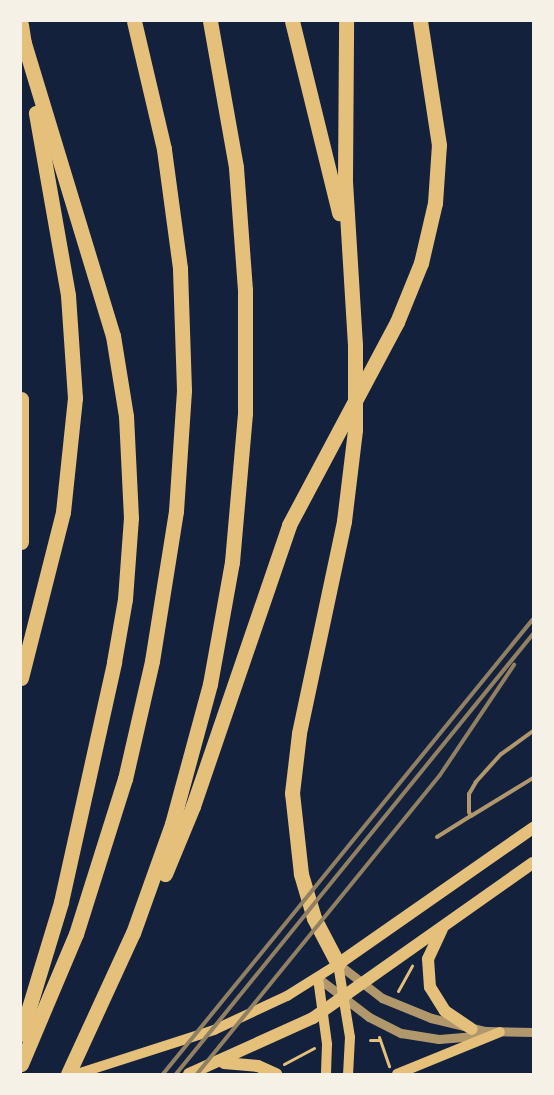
<!DOCTYPE html>
<style>
body{margin:0}
#map{position:relative;width:554px;height:1095px;overflow:hidden;background:#14213d;font-family:Cabin,sans-serif}
div>[style]{position:absolute}
[style*='--x']{left:calc(var(--x)*1px);top:calc(var(--y)*1px);width:calc(var(--w)*1px);rotate:calc(var(--a)*1deg)}
.path>*{height:3px;margin:-1.5px;padding:0 1.5px;transform-origin:1.5px;border-radius:1.5px;background:#e5c07b}
.service>*{height:4px;margin:-2px;padding:0 2px;transform-origin:2px;border-radius:2px;background:#b1986c}
.tertiary>*{height:9px;margin:-4.5px;padding:0 4.5px;transform-origin:4.5px;border-radius:4.5px;background:#b1986c}
.secondary>*{height:10px;margin:-5px;padding:0 5px;transform-origin:5px;border-radius:5px;background:#e5c07b}
.primary>*{height:12px;margin:-6px;padding:0 6px;transform-origin:6px;border-radius:6px;background:#e5c07b}
.motorway>*{height:15px;margin:-7.5px;padding:0 7.5px;transform-origin:7.5px;border-radius:7.5px;background:#e5c07b}
.rail>*{height:4px;margin:-2px;padding:0 2px;transform-origin:2px;border-radius:2px;background:#918062}
span{translate:-50% -50%;white-space:nowrap;text-align:center;line-height:1.15;-webkit-text-stroke:4.5px #f6f1e7;paint-order:stroke}
.frame{position:absolute;inset:0;border:22px solid #f6f1e7;pointer-events:none}
</style>
<div id="map">
<div class="path">
<div style="--x:398;--y:991;--w:29;--a:-61"></div>
<div style="--x:379;--y:1037;--w:31;--a:71"></div>
<div style="--x:370;--y:1040;--w:10;--a:0"></div>
<div style="--x:284;--y:1064;--w:34;--a:-28"></div>
</div>
<div class="service">
<div style="--x:533;--y:731;--w:39;--a:144"></div>
<div style="--x:501;--y:754;--w:38;--a:132"></div>
<div style="--x:476;--y:782;--w:14;--a:120"></div>
<div style="--x:469;--y:794;--w:18;--a:90"></div>
<div style="--x:469;--y:812;--w:4;--a:63"></div>
<div style="--x:471;--y:816;--w:73;--a:-31.5"></div>
<div style="--x:437;--y:837;--w:40;--a:-32"></div>
</div>
<div class="tertiary">
<div style="--x:338;--y:964;--w:56;--a:37.7"></div>
<div style="--x:382;--y:998;--w:53;--a:22.2"></div>
<div style="--x:431;--y:1018;--w:56;--a:13.5"></div>
<div style="--x:485;--y:1031;--w:48;--a:1.2"></div>
<div style="--x:318;--y:978;--w:64;--a:37.4"></div>
<div style="--x:369;--y:1017;--w:36;--a:27"></div>
<div style="--x:401;--y:1033;--w:38;--a:9"></div>
<div style="--x:439;--y:1039;--w:48;--a:-4.8"></div>
</div>
<div class="secondary">
<div style="--x:318;--y:978;--w:67;--a:82.2"></div>
<div style="--x:327;--y:1044;--w:30;--a:92"></div>
<div style="--x:77;--y:1074;--w:144;--a:-17.8"></div>
<div style="--x:214;--y:1030;--w:81;--a:-25"></div>
<div style="--x:287;--y:996;--w:60;--a:-32.1"></div>
<div style="--x:338;--y:964;--w:74;--a:80.7"></div>
<div style="--x:350;--y:1037;--w:37;--a:93"></div>
<div style="--x:397;--y:1074;--w:111;--a:-22.2"></div>
</div>
<div class="primary">
<div style="--x:442;--y:929;--w:33;--a:115"></div>
<div style="--x:428;--y:959;--w:28;--a:86"></div>
<div style="--x:430;--y:987;--w:28;--a:58"></div>
<div style="--x:445;--y:1011;--w:32;--a:34"></div>
<div style="--x:338;--y:964;--w:238;--a:-34.9"></div>
<div style="--x:224;--y:1063;--w:34;--a:5"></div>
<div style="--x:258;--y:1066;--w:20;--a:24"></div>
<div style="--x:189;--y:1074;--w:136;--a:-24.3"></div>
<div style="--x:313;--y:1018;--w:269;--a:-35.2"></div>
</div>
<div class="motorway">
<div style="--x:292;--y:21;--w:198;--a:76.2"></div>
<div style="--x:21;--y:25;--w:24;--a:81"></div>
<div style="--x:21;--y:399;--w:143;--a:90"></div>
<div style="--x:21;--y:678;--w:171;--a:-75.8"></div>
<div style="--x:63;--y:512;--w:115;--a:-84"></div>
<div style="--x:75;--y:398;--w:103;--a:-93.9"></div>
<div style="--x:68;--y:295;--w:185;--a:-100"></div>
<div style="--x:165;--y:874;--w:74;--a:-67.6"></div>
<div style="--x:193;--y:806;--w:297;--a:-71.1"></div>
<div style="--x:289;--y:525;--w:230;--a:-62"></div>
<div style="--x:397;--y:322;--w:64;--a:-67.9"></div>
<div style="--x:421;--y:263;--w:62;--a:-76.9"></div>
<div style="--x:435;--y:203;--w:58;--a:-86.1"></div>
<div style="--x:439;--y:145;--w:125;--a:-98.7"></div>
<div style="--x:338;--y:964;--w:52;--a:-117.6"></div>
<div style="--x:314;--y:918;--w:46;--a:-106.5"></div>
<div style="--x:301;--y:874;--w:81;--a:-96.3"></div>
<div style="--x:292;--y:793;--w:60;--a:-83.3"></div>
<div style="--x:299;--y:733;--w:217;--a:-78"></div>
<div style="--x:344;--y:521;--w:92;--a:-83.1"></div>
<div style="--x:355;--y:430;--w:85;--a:-90"></div>
<div style="--x:355;--y:345;--w:165;--a:-93.5"></div>
<div style="--x:345;--y:180;--w:159;--a:-89.6"></div>
<div style="--x:21;--y:1034;--w:138;--a:-73.1"></div>
<div style="--x:61;--y:902;--w:246;--a:-77.5"></div>
<div style="--x:114;--y:662;--w:64;--a:-80.1"></div>
<div style="--x:125;--y:599;--w:81;--a:-85.8"></div>
<div style="--x:131;--y:518;--w:102;--a:-92.8"></div>
<div style="--x:126;--y:416;--w:81;--a:-99.2"></div>
<div style="--x:113;--y:336;--w:310;--a:-106.9"></div>
<div style="--x:21;--y:1064;--w:141;--a:-67.1"></div>
<div style="--x:76;--y:934;--w:163;--a:-72.5"></div>
<div style="--x:125;--y:779;--w:121;--a:-77.1"></div>
<div style="--x:152;--y:661;--w:152;--a:-80.9"></div>
<div style="--x:176;--y:511;--w:121;--a:-86.2"></div>
<div style="--x:184;--y:390;--w:122;--a:-91.9"></div>
<div style="--x:180;--y:268;--w:120;--a:-97.7"></div>
<div style="--x:164;--y:149;--w:131;--a:-103.2"></div>
<div style="--x:68;--y:1074;--w:155;--a:-65.3"></div>
<div style="--x:133;--y:933;--w:116;--a:-70.3"></div>
<div style="--x:172;--y:824;--w:145;--a:-74.8"></div>
<div style="--x:210;--y:684;--w:124;--a:-79.8"></div>
<div style="--x:232;--y:562;--w:150;--a:-85"></div>
<div style="--x:245;--y:413;--w:123;--a:-90"></div>
<div style="--x:245;--y:290;--w:123;--a:-94.2"></div>
<div style="--x:236;--y:167;--w:148;--a:-100.1"></div>
</div>
<div class="rail">
<div style="--x:163;--y:1074;--w:586;--a:-50.88"></div>
<div style="--x:176;--y:1074;--w:567;--a:-50.95"></div>
<div style="--x:197;--y:1074;--w:385;--a:-50.9"></div>
<div style="--x:440;--y:775;--w:133;--a:-56.1"></div>
</div>
<div class="frame"></div>
</div>
